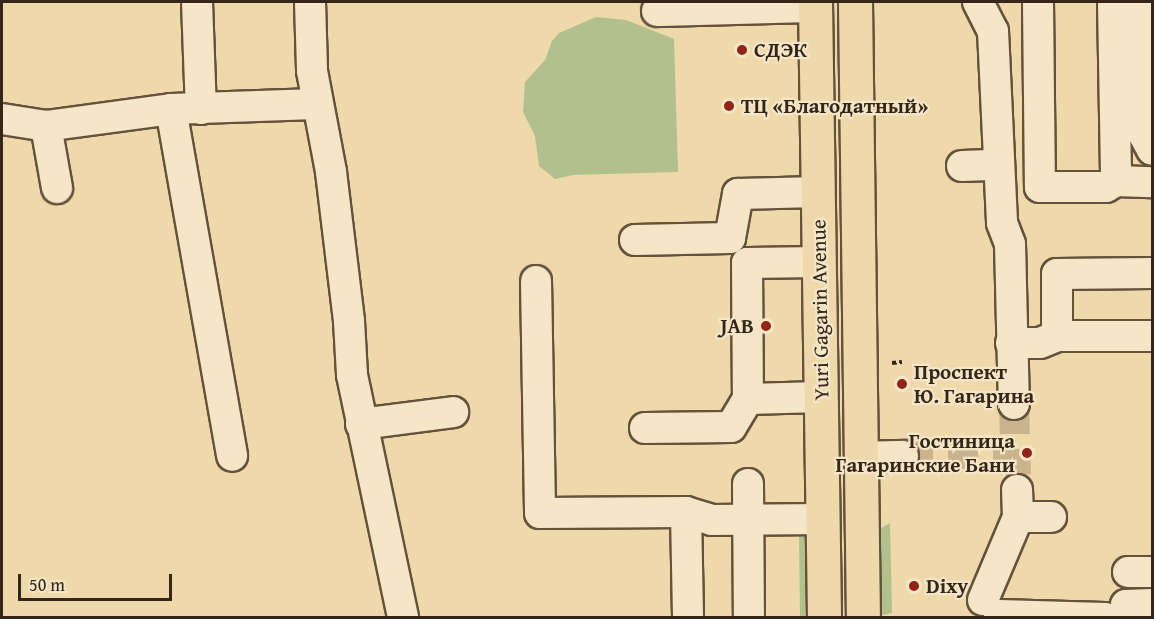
<!DOCTYPE html>
<meta charset="utf-8">
<style>
body{margin:0}
#map{position:relative;width:1154px;height:619px;overflow:hidden;background:#efd8aa;font-family:"Gentium Book Plus",serif}
div>[style]{position:absolute}
[style*='--x']{left:calc(var(--x)*1px);top:calc(var(--y)*1px);width:calc(var(--w)*1px);rotate:calc(var(--a)*1deg)}
.green>*{inset:0;background:#b2c08e}
.minor-tunnel>*{height:30px;margin-top:-15px;transform-origin:0;background:repeating-linear-gradient(90deg,#cab48d 0 30px,transparent 0 45px)}
.path>*{height:4px;margin-top:-2px;transform-origin:0;background:repeating-linear-gradient(90deg,#352619 0 4.5px,transparent 0 7.5px)}
.roads{filter:drop-shadow(2px 0 #64523d) drop-shadow(-2px 0 #64523d) drop-shadow(0 2px #64523d) drop-shadow(0 -2px #64523d)}
.minor>*{height:30px;margin:-15px;padding:0 15px;transform-origin:15px;border-radius:15px;background:#f5e6c8}
.major>*{height:33px;margin:-16.5px;padding:0 16.5px;transform-origin:16.5px;border-radius:16.5px;background:#efd8aa}
.dots>*{width:16px;height:16px;translate:-50% -50%;box-sizing:border-box;border:3px solid #f5e6c8;border-radius:50%}
span{translate:-50% -50%;white-space:nowrap;text-align:center;line-height:1.15;-webkit-text-stroke:4.5px #f5e6c8;paint-order:stroke}
.poi-label{font-size:21px;color:#352619;font-weight:700}
.left{translate:0 -50%;text-align:left}
.right{translate:-100% -50%;text-align:right}
.street-label{font-size:21px;color:#352619}
.frame{position:absolute;inset:0;border:3px solid #352619;pointer-events:none}
.scale{position:absolute;left:18px;top:574px;width:154px;height:27px;box-sizing:border-box;border:3px solid #352619;border-top:0;padding-left:8px;font-size:18px;line-height:21px;white-space:nowrap;color:#352619;-webkit-text-stroke:4px #f5e6c8;paint-order:stroke}
</style>
<div id="map">
<div class="green">
<div style="clip-path:polygon(596px 17px,626px 20px,674px 39px,678px 172px,573px 175px,555px 179px,539px 166px,535px 136px,523px 112px,525px 82px,545px 60px,552px 41px,559px 33px)"></div>
<div style="clip-path:polygon(890px 523px,892px 613px,879px 616px,878px 530px)"></div>
<div style="clip-path:polygon(799px 530px,809px 533px,813px 617px,800px 617px)"></div>
</div>
<div class="minor-tunnel">
<div style="--x:1014;--y:404;--w:71;--a:88.4"></div>
<div style="--x:903;--y:456;--w:113;--a:-0.5"></div>
</div>
<div class="path">
<div style="--x:892;--y:363;--w:10;--a:-6"></div>
</div>
<div class="roads">
<div class="minor">
<div style="--x:197;--y:2;--w:107;--a:87.9"></div>
<div style="--x:310;--y:2;--w:69;--a:88.3"></div>
<div style="--x:312;--y:71;--w:103;--a:79.3"></div>
<div style="--x:331;--y:172;--w:150;--a:83.1"></div>
<div style="--x:349;--y:321;--w:54;--a:86.8"></div>
<div style="--x:352;--y:375;--w:248;--a:78.1"></div>
<div style="--x:978;--y:2;--w:33;--a:63"></div>
<div style="--x:993;--y:31;--w:192;--a:87.3"></div>
<div style="--x:1002;--y:223;--w:22;--a:69"></div>
<div style="--x:1010;--y:244;--w:160;--a:88.6"></div>
<div style="--x:1038;--y:2;--w:185;--a:89.4"></div>
<div style="--x:1040;--y:187;--w:66;--a:0"></div>
<div style="--x:1106;--y:187;--w:12;--a:-31"></div>
<div style="--x:1116;--y:181;--w:36;--a:2"></div>
<div style="--x:1113;--y:2;--w:179;--a:89"></div>
<div style="--x:1141;--y:2;--w:131;--a:89.1"></div>
<div style="--x:1143;--y:133;--w:19;--a:62"></div>
<div style="--x:657;--y:11;--w:158;--a:-1.5"></div>
<div style="--x:171;--y:109;--w:352;--a:80"></div>
<div style="--x:2;--y:119;--w:45;--a:9"></div>
<div style="--x:46;--y:126;--w:126;--a:-7.7"></div>
<div style="--x:171;--y:109;--w:145;--a:-2"></div>
<div style="--x:46;--y:126;--w:63;--a:79.9"></div>
<div style="--x:962;--y:166;--w:35;--a:-2"></div>
<div style="--x:635;--y:240;--w:95;--a:-1.2"></div>
<div style="--x:730;--y:238;--w:45;--a:-79.7"></div>
<div style="--x:738;--y:194;--w:80;--a:-1.4"></div>
<div style="--x:819;--y:262;--w:72;--a:179.2"></div>
<div style="--x:747;--y:263;--w:136;--a:89.6"></div>
<div style="--x:748;--y:399;--w:73;--a:-1.6"></div>
<div style="--x:536;--y:281;--w:232;--a:89"></div>
<div style="--x:540;--y:513;--w:146;--a:-0.4"></div>
<div style="--x:686;--y:512;--w:27;--a:17"></div>
<div style="--x:712;--y:520;--w:111;--a:-0.5"></div>
<div style="--x:1057;--y:336;--w:62;--a:-90"></div>
<div style="--x:1057;--y:274;--w:95;--a:-0.6"></div>
<div style="--x:1011;--y:343;--w:29;--a:0"></div>
<div style="--x:1040;--y:343;--w:18;--a:-22"></div>
<div style="--x:1057;--y:336;--w:95;--a:0"></div>
<div style="--x:361;--y:424;--w:93;--a:-7.4"></div>
<div style="--x:645;--y:428;--w:86;--a:-0.7"></div>
<div style="--x:731;--y:427;--w:33;--a:-59"></div>
<div style="--x:861;--y:457;--w:42;--a:-1.4"></div>
<div style="--x:748;--y:484;--w:134;--a:89.6"></div>
<div style="--x:686;--y:512;--w:106;--a:88.9"></div>
<div style="--x:1018;--y:517;--w:33;--a:0"></div>
<div style="--x:1128;--y:572;--w:24;--a:0"></div>
<div style="--x:983;--y:600;--w:90;--a:-67.1"></div>
<div style="--x:1018;--y:517;--w:27;--a:-92"></div>
<div style="--x:999;--y:615;--w:106;--a:1.6"></div>
<div style="--x:1126;--y:618;--w:13;--a:-90"></div>
<div style="--x:1126;--y:605;--w:26;--a:-2"></div>
</div>
<div class="major">
<div style="--x:815;--y:2;--w:616;--a:89.16"></div>
<div style="--x:855;--y:2;--w:616;--a:89.26"></div>
</div>
</div>
<div class="dots">
<div style="left:742px;top:50px;background:#8f2418"></div>
<div style="left:729px;top:106px;background:#8f2418"></div>
<div style="left:766px;top:326px;background:#8f2418"></div>
<div style="left:902px;top:384px;background:#8f2418"></div>
<div style="left:1027px;top:453px;background:#8f2418"></div>
<div style="left:914px;top:586px;background:#8f2418"></div>
</div>
<div class="poi-label">
<span class="left" style="left:754px;top:50px">СДЭК</span>
<span class="left" style="left:741px;top:106px">ТЦ «Благодатный»</span>
<span class="right" style="left:754px;top:326px">JAB</span>
<span class="left" style="left:914px;top:384px">Проспект<br>Ю. Гагарина</span>
<span class="right" style="left:1015px;top:453px">Гостиница<br>Гагаринские Бани</span>
<span class="left" style="left:926px;top:586px">Dixy</span>
</div>
<div class="street-label">
<span style="left:820px;top:310px;rotate:-91deg">Yuri Gagarin Avenue</span>
</div>
<div class="frame"></div>
<div class="scale">50 m</div>
</div>
